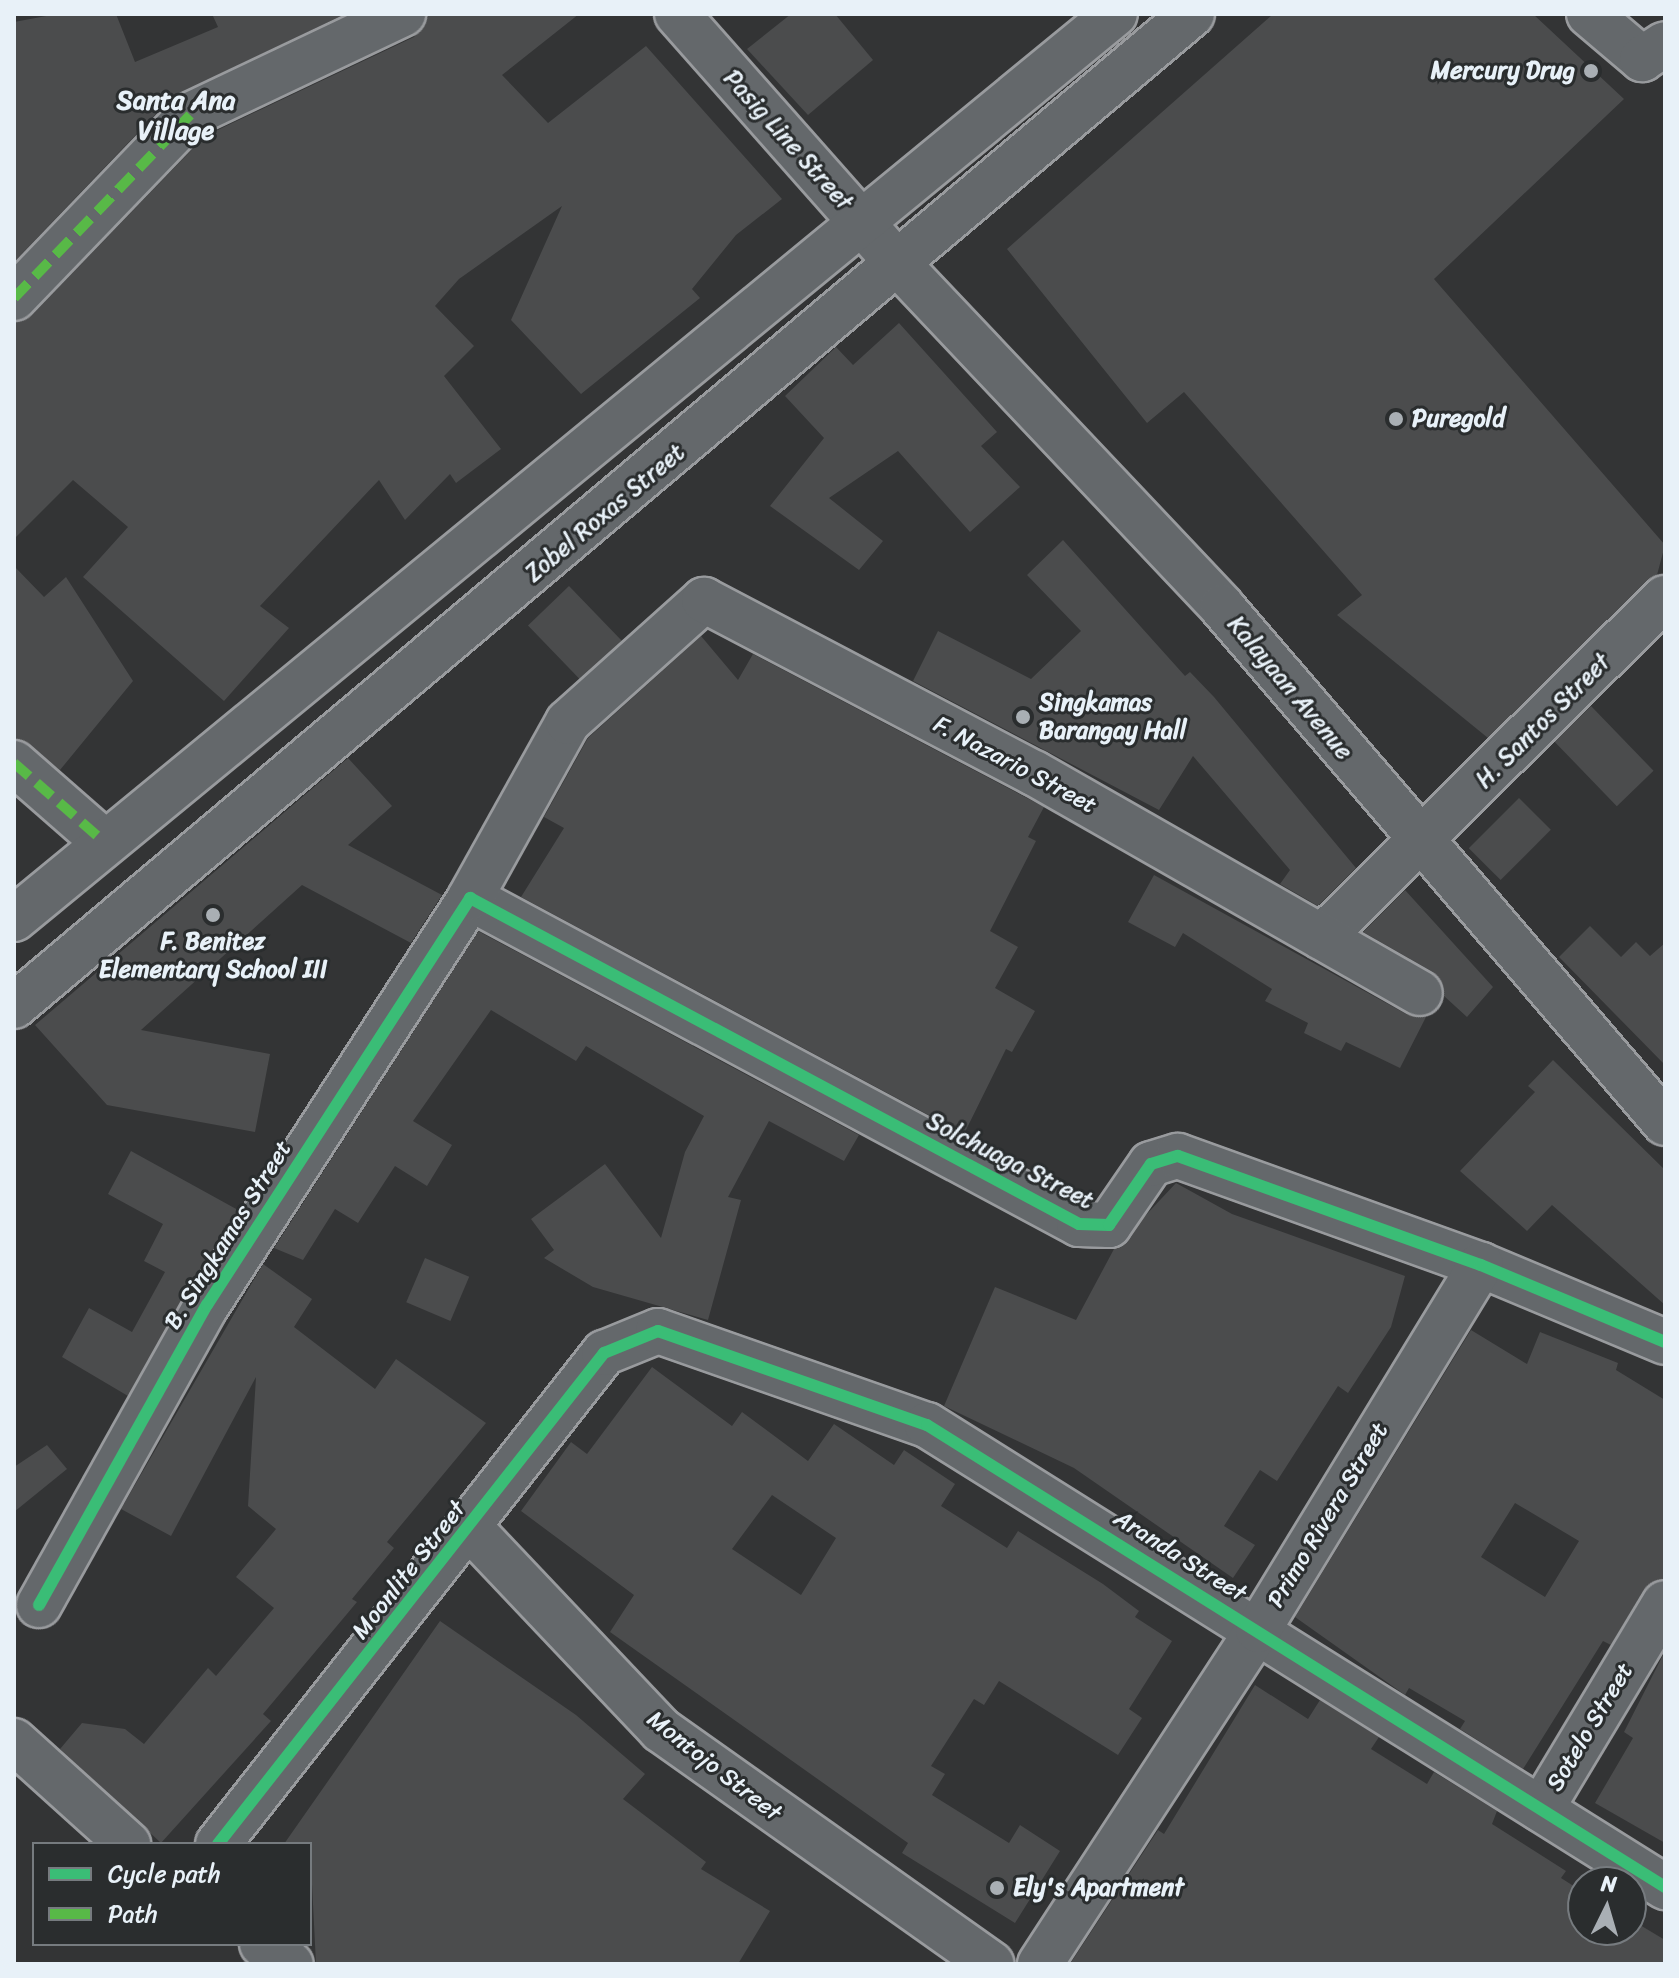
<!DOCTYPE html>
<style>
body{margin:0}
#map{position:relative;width:1679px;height:1978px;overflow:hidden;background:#333435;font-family:Sriracha,sans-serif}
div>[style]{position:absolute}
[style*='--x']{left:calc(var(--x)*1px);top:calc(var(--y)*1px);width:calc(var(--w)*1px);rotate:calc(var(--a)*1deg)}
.building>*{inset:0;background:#4b4c4d;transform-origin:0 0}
.roads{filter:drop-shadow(2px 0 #999b9e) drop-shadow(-2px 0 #999b9e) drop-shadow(0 2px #999b9e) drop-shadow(0 -2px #999b9e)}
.minor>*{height:44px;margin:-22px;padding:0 22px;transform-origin:22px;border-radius:22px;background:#64686b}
.major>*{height:44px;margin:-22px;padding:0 22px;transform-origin:22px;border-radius:22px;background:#64686b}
.quiet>*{height:10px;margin-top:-5px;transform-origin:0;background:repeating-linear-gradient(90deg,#58b947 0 20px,transparent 0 30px)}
.cycleway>*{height:12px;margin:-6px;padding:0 6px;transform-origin:6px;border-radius:6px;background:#3abd76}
.dots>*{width:22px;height:22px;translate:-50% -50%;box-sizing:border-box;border:4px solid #2a2d2e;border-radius:50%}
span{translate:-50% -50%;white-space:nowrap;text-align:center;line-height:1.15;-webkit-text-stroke:6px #2a2d2e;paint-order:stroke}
.poi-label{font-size:24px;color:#e8f1f8;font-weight:700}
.right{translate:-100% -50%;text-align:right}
.left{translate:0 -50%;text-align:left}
.street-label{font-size:24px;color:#e8f1f8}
.neighbourhood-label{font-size:26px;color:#e8f1f8;font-weight:700}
.frame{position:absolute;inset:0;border:16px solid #e8f1f8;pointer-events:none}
.legend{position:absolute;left:32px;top:1842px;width:280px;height:104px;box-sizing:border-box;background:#2a2d2e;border:2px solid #767b7f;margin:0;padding:10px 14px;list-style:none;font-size:24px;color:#e8f1f8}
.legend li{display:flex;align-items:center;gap:16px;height:40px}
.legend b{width:40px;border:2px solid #767b7f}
.north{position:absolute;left:1567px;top:1866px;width:80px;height:80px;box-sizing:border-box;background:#2a2d2e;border:2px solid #767b7f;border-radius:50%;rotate:5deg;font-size:22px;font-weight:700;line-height:32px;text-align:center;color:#e8f1f8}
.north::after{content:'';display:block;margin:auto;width:28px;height:36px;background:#a9afb4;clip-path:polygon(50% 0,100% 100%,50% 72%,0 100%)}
</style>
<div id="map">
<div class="building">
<div style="clip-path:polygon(57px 14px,116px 14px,135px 62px,218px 27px,212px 14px,345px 14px,172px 97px,14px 262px,14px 22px)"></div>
<div style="clip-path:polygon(428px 14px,579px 14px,502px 75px,548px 123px,646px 46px,782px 199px,736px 235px,692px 289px,700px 298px,581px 394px,511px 320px,562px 206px,459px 279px,435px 306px,474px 346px,444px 376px,501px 449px,456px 483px,450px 474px,405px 520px,379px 480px,260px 606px,289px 628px,224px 701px,83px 577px,128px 527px,73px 480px,14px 539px,14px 322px,32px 315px,205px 136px,414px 37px)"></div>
<div style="clip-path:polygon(791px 14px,835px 14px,873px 60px,808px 115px,747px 49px)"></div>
<div style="clip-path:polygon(1273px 14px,1533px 14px,1624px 99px,1434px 279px,1665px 545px,1657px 575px,1488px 738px,1337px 615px,1362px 595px,1184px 392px,1147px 423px,1007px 249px)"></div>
<div style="clip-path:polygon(899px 323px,997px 432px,981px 446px,1020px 487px,970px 532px,898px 451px,829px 498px,883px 541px,859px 570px,770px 506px,824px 438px,785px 396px,836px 347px,853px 365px)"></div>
<div style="clip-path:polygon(1063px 540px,1185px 676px,1190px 672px,1214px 697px,1356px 868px,1318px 906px,1280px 884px,1290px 870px,1193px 756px,1159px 810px,913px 681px,938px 631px,1031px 679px,1081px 631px,1027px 575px)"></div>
<div style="clip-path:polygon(14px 566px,44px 597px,66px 577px,133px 681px,60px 770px,14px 739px)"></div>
<div style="left:569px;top:586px;width:76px;height:57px;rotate:46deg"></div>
<div style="clip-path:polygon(701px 636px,738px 680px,753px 654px,1044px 807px,1028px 837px,1036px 841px,990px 931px,1018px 947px,995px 988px,1035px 1011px,1012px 1052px,1006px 1049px,964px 1134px,521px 897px,564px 828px,544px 817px,588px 738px)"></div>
<div style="left:1591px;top:706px;width:90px;height:51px;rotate:46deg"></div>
<div style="clip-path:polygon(348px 758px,392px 806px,348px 845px,442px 895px,411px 943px,302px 885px,141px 1030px,270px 1054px,255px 1132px,107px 1105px,35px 1025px)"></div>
<div style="left:1519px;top:798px;width:45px;height:71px;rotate:45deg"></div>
<div style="clip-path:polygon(1154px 875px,1408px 1015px,1426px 1017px,1400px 1068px,1346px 1042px,1341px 1051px,1304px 1033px,1308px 1023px,1265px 1001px,1272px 989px,1183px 933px,1175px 947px,1128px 922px)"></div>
<div style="clip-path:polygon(1405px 890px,1493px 987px,1467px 1017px,1444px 996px,1433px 972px,1363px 932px)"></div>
<div style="clip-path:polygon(1590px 926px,1621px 957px,1636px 942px,1650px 956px,1665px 943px,1665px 1065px,1559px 957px)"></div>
<div style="clip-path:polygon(478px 931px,859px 1135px,844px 1161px,769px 1121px,728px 1197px,741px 1200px,708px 1320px,593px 1287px,544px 1258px,554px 1250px,531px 1219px,605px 1164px,661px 1238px,685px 1152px,704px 1116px,586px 1046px,576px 1061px,491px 1010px,413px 1121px,452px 1145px,427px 1186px,395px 1166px,358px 1223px,335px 1209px,303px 1260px,274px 1248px)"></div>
<div style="clip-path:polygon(1553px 1060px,1665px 1170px,1665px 1305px,1552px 1205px,1527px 1231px,1460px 1171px,1535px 1092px,1528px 1086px)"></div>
<div style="clip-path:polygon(131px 1151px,238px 1210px,128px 1396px,62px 1357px,89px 1308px,132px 1332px,165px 1272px,144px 1261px,163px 1224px,108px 1194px)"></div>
<div style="clip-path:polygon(1176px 1183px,1232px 1214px,1405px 1276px,1391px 1327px,1348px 1393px,1338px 1386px,1277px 1481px,1260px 1470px,1224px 1526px,1255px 1545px,1233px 1578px,1074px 1468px,944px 1406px,995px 1287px,1076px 1320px,1114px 1249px)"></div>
<div style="left:425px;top:1258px;width:48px;height:48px;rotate:23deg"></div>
<div style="clip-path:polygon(263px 1264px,312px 1299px,294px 1327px,375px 1389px,396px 1359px,486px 1423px,387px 1542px,394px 1548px,352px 1599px,357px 1602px,263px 1714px,271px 1721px,161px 1843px,60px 1749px,82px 1723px,125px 1729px,144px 1744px,208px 1668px,216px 1676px,274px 1608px,236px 1577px,276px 1529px,248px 1506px,256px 1377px,171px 1536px,121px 1509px)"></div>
<div style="clip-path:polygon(evenodd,1471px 1330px,1527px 1364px,1540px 1332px,1618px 1363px,1616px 1370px,1665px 1400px,1665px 1578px,1644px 1590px,1611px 1645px,1603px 1641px,1523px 1769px,1460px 1729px,1465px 1721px,1409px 1688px,1405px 1695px,1295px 1617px,1471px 1330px,1515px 1503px,1579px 1541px,1545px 1597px,1481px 1557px,1515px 1503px)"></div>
<div style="clip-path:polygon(evenodd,652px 1367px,732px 1426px,742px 1412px,808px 1461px,834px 1424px,894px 1465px,904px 1450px,955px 1484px,941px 1506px,1007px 1548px,1018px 1531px,1103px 1584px,1139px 1611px,1135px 1617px,1172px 1641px,1129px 1709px,1142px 1718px,1118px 1755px,999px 1681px,984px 1705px,974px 1699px,931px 1766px,945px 1774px,932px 1795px,1009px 1843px,1020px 1825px,1060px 1851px,1015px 1923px,902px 1853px,908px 1843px,610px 1632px,634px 1595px,521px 1511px,571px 1442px,587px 1454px,652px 1367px,772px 1495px,836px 1538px,801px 1595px,732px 1549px,772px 1495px)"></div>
<div style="clip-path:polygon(47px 1445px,67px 1469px,14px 1512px,14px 1467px)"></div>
<div style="clip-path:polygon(440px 1621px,576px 1715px,645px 1774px,623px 1799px,706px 1862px,701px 1869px,770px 1911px,738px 1964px,316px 1964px,310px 1844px,284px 1844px)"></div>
<div style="clip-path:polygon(1665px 1651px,1665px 1843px,1595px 1803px,1633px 1738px,1624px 1732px)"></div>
<div style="clip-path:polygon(1255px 1685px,1308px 1719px,1320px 1700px,1379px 1737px,1371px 1749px,1427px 1784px,1434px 1772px,1497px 1811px,1492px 1824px,1566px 1871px,1561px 1878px,1583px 1892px,1583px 1930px,1640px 1925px,1665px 1940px,1665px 1964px,1070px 1964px,1158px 1830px,1164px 1834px)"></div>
</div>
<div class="roads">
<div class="minor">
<div style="--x:1589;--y:14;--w:70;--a:40.3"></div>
<div style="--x:1642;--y:59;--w:27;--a:-33"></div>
<div style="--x:14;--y:298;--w:254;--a:-46.1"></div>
<div style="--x:190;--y:115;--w:236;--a:-25.4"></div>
<div style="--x:14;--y:763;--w:118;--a:41.2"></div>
<div style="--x:470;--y:898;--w:691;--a:28.16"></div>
<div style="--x:1079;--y:1224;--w:30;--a:2"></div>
<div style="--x:1109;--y:1225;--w:74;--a:-55.5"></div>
<div style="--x:1151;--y:1164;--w:28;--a:-17"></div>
<div style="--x:1178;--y:1156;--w:322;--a:19.8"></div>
<div style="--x:1481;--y:1265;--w:199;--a:22.7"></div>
<div style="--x:1322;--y:937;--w:482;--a:-44.7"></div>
<div style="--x:470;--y:1528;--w:278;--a:46.6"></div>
<div style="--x:661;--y:1730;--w:405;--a:35.3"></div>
<div style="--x:39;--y:1605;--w:344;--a:-60.8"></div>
<div style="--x:207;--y:1305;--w:485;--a:-57.1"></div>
<div style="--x:470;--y:898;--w:201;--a:-60.9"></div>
<div style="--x:568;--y:722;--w:183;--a:-41.9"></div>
<div style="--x:704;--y:600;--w:373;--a:27.7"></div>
<div style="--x:1034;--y:773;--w:444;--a:29.7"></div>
<div style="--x:14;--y:1741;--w:154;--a:42.1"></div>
<div style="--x:1541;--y:1809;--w:240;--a:-59"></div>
<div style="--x:218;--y:1844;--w:625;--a:-51.83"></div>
<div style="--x:604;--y:1353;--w:58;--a:-22.2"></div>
<div style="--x:658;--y:1331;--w:285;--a:19.3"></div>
<div style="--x:927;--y:1425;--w:871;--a:32.05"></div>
<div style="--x:262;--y:1944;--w:35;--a:35"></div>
<div style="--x:1040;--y:1964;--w:399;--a:-56.9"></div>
<div style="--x:1258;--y:1630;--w:428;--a:-58.6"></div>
</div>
<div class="major">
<div style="--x:677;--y:14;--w:337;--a:48.5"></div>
<div style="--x:900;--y:266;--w:469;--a:46.6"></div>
<div style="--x:1222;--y:607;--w:680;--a:49.35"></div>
<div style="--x:14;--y:919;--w:1425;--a:-39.42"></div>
<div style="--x:14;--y:1006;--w:1540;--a:-40.1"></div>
</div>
</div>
<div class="quiet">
<div style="--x:14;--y:298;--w:254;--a:-46.1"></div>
<div style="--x:14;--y:763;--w:118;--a:41.2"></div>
</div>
<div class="cycleway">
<div style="--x:39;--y:1605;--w:344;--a:-60.8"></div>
<div style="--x:207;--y:1305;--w:485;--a:-57.1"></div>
<div style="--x:470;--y:898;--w:691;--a:28.16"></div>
<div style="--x:1079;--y:1224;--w:30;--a:2"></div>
<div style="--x:1109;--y:1225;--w:74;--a:-55.5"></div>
<div style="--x:1151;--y:1164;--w:28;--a:-17"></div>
<div style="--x:1178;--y:1156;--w:322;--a:19.8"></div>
<div style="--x:1481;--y:1265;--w:199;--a:22.7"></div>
<div style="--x:218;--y:1844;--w:625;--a:-51.83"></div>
<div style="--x:604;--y:1353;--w:58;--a:-22.2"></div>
<div style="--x:658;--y:1331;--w:285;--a:19.3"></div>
<div style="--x:927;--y:1425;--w:871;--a:32.05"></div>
</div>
<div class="dots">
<div style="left:1591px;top:71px;background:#a9afb4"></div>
<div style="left:1396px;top:419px;background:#a9afb4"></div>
<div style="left:1023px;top:717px;background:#a9afb4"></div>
<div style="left:213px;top:915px;background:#a9afb4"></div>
<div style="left:997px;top:1888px;background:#a9afb4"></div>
</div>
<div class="poi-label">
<span class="right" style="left:1575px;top:71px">Mercury Drug</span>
<span class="left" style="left:1412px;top:419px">Puregold</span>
<span class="left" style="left:1039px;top:717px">Singkamas<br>Barangay Hall</span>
<span style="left:213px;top:956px">F. Benitez<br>Elementary School III</span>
<span class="left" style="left:1013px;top:1888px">Ely's Apartment</span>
</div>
<div class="street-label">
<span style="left:788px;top:140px;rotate:48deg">Pasig Line Street</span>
<span style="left:605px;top:513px;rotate:-40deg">Zobel Roxas Street</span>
<span style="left:1290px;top:688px;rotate:50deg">Kalayaan Avenue</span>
<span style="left:1543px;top:721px;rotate:-45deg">H. Santos Street</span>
<span style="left:1015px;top:765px;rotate:28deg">F. Nazario Street</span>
<span style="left:1010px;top:1161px;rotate:27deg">Solchuaga Street</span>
<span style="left:228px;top:1235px;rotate:-58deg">B. Singkamas Street</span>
<span style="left:1328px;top:1515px;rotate:-59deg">Primo Rivera Street</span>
<span style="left:1180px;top:1556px;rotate:32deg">Aranda Street</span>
<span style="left:409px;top:1570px;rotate:-52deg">Moonlite Street</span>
<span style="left:1590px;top:1727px;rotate:-59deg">Sotelo Street</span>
<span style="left:714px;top:1766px;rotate:38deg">Montojo Street</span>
</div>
<div class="neighbourhood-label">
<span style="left:176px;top:116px">Santa Ana<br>Village</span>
</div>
<div class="frame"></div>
<ul class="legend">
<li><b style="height:10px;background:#3abd76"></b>Cycle path</li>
<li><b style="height:10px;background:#58b947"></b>Path</li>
</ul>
<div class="north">N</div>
</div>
